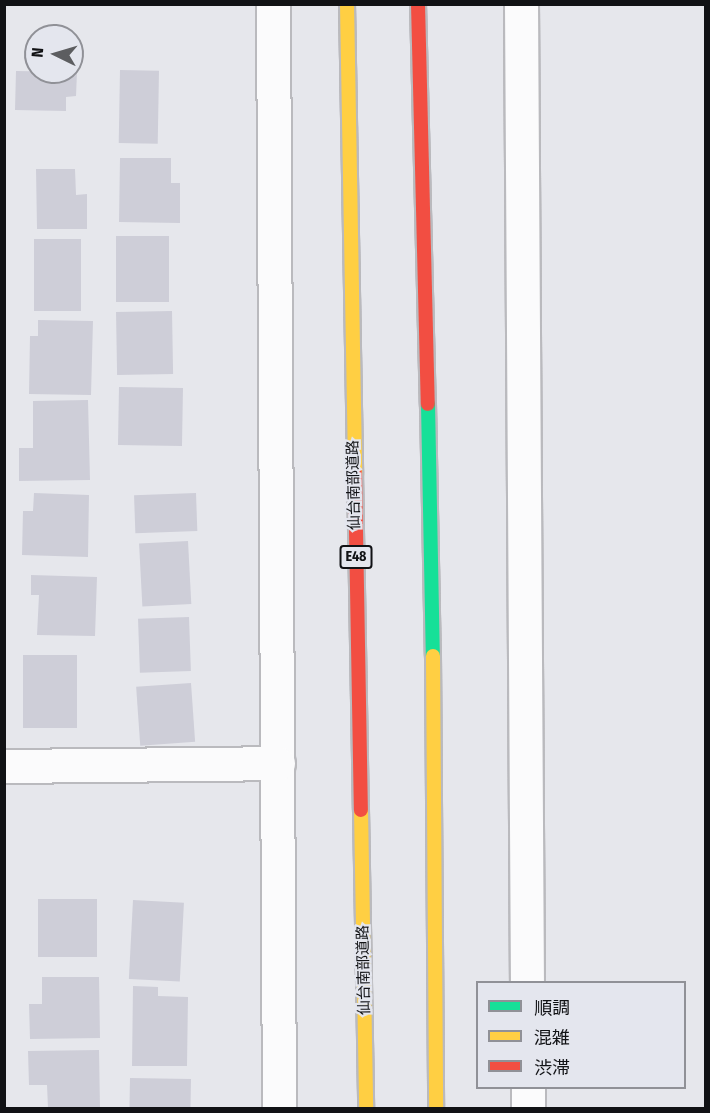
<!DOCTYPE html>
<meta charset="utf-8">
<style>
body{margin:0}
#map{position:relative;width:710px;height:1113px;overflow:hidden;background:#e6e7ec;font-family:"Fira Sans Condensed","Noto Sans JP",sans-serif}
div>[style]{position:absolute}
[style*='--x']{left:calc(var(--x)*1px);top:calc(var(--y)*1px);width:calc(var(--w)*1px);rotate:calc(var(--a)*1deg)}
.building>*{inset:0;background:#ceced8;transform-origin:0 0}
.roads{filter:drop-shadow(2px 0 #bababe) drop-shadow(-2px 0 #bababe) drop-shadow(0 2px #bababe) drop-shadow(0 -2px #bababe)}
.street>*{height:33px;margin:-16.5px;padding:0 16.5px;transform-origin:16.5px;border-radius:16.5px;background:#fbfbfc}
.fast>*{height:14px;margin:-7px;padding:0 7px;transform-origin:7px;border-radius:7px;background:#16e098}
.slow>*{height:14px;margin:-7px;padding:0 7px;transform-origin:7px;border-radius:7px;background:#ffcf43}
.jam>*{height:14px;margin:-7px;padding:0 7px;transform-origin:7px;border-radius:7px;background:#f24e42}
span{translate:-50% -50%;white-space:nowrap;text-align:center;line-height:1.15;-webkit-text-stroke:4.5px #e4e6ee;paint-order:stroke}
.shield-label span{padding:2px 4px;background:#e4e6ee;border:2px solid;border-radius:4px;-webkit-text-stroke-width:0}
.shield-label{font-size:14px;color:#111215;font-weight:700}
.street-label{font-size:15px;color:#111215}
.frame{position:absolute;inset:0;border:6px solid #111215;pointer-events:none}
.legend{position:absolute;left:476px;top:981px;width:210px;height:108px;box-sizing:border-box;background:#e4e6ee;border:2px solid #909197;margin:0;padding:8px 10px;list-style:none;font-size:18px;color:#111215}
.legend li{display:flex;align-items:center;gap:12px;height:30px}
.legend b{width:30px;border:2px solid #909197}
.north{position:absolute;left:24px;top:24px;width:60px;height:60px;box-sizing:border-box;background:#e4e6ee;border:2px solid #909197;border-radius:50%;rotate:275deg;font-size:16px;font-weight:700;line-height:24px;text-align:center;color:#111215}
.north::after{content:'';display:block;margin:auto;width:21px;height:27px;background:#5c5d60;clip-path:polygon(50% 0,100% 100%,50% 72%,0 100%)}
</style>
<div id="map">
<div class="building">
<div style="left:120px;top:70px;width:39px;height:73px;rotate:1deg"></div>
<div style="clip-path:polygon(16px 71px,77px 72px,76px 96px,66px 97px,66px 111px,15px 110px)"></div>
<div style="clip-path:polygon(120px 158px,171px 158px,171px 183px,180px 183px,180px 223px,119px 222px)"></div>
<div style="clip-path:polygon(36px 169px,75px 169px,76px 195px,87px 194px,87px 229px,37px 229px)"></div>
<div style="left:116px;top:236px;width:53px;height:66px"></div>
<div style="left:34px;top:239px;width:47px;height:72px"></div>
<div style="left:172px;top:311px;width:63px;height:56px;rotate:89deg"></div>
<div style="clip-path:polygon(38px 320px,93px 321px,91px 395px,29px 394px,30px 336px,38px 336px)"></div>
<div style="left:119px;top:387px;width:64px;height:58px;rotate:1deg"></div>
<div style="clip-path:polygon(88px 400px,90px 480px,19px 481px,19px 448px,33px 448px,33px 401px)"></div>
<div style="clip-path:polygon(34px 493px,89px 495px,88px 557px,22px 555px,23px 511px,33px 511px)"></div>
<div style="left:196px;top:493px;width:38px;height:62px;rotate:88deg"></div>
<div style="left:188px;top:541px;width:63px;height:49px;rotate:87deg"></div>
<div style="clip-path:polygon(31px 575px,97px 577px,95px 636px,37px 635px,39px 595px,31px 595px)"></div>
<div style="left:189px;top:617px;width:54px;height:51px;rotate:88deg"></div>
<div style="left:23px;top:655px;width:54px;height:73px"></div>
<div style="left:191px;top:683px;width:59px;height:55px;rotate:86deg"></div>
<div style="left:38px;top:899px;width:59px;height:58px"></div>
<div style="left:133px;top:900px;width:51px;height:79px;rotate:3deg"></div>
<div style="clip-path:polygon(42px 977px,99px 977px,100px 1038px,30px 1039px,29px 1004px,42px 1004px)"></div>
<div style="clip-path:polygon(133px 986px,158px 987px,158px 996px,188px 997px,187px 1066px,132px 1066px)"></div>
<div style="clip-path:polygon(99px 1050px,100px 1108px,48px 1108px,47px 1085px,29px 1085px,28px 1051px)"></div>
<div style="left:130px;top:1078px;width:61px;height:30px;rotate:1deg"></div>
</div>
<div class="roads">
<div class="street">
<div style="--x:273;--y:4;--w:1104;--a:89.69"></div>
<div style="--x:521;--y:4;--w:978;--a:89.65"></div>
<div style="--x:4;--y:766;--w:274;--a:-0.6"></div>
<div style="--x:528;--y:1088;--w:20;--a:90"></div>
</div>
<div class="fast">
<div style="--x:428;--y:404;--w:252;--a:88.9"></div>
</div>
<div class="slow">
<div style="--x:347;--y:4;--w:469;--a:89"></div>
<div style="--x:433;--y:656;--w:452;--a:89.6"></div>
<div style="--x:361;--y:810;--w:298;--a:89"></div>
</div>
<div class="jam">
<div style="--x:418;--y:4;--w:400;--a:88.6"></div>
<div style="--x:355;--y:473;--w:337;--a:89"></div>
</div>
</div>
<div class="shield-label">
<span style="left:356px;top:557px">E48</span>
</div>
<div class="street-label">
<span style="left:354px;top:485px;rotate:-91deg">仙台南部道路</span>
<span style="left:364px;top:970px;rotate:-91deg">仙台南部道路</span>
</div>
<div class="frame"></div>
<ul class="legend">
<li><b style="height:8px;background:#16e098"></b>順調</li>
<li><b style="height:8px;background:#ffcf43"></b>混雑</li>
<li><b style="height:8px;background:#f24e42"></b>渋滞</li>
</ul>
<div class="north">N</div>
</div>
